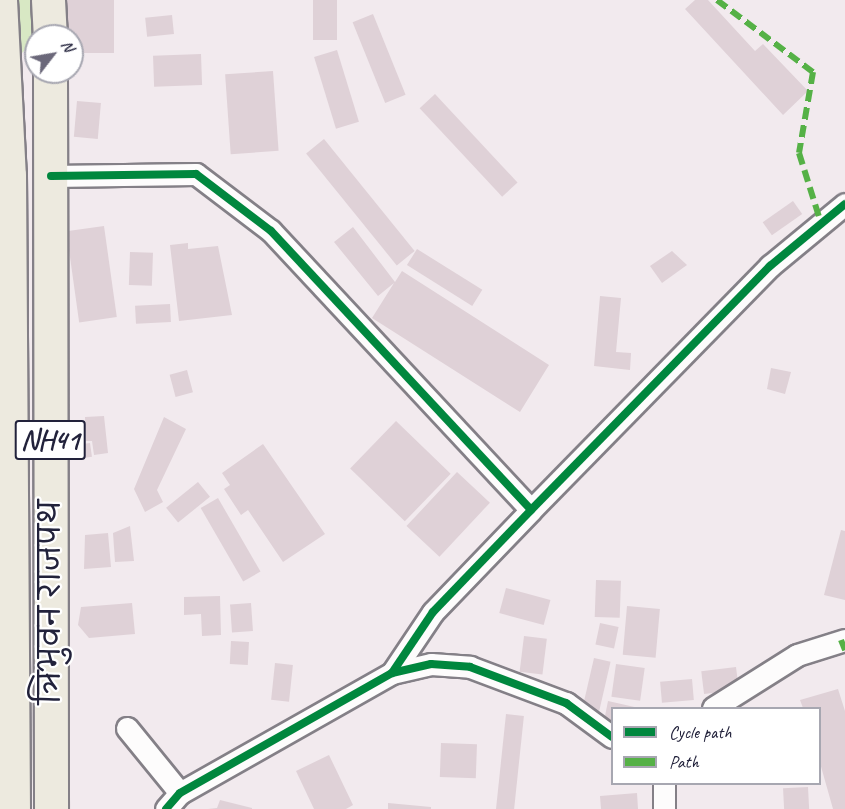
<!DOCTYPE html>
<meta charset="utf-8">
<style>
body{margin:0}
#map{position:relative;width:845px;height:809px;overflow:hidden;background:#f2eaee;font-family:Caveat,"Playpen Sans Deva",sans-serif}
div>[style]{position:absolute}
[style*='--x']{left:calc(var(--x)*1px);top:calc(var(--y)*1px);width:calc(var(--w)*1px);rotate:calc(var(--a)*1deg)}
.green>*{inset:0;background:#d8e8c4}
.building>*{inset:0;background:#dfd1d7;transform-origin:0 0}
.roads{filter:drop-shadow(2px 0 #848087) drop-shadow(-2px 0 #848087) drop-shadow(0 2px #848087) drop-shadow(0 -2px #848087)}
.minor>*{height:21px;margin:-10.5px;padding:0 10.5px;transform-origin:10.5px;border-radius:10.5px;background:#fdfcfc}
.trunk>*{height:33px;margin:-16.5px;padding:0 16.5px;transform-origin:16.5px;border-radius:16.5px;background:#edeadf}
.quiet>*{height:6px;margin-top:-3px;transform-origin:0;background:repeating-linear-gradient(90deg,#55b146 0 12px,transparent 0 18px)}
.cycleway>*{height:8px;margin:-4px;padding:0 4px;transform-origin:4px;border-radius:4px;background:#00873e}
span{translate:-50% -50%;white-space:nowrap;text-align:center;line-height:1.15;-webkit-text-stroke:4.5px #fff;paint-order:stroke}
.shield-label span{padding:2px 4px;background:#fff;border:2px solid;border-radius:4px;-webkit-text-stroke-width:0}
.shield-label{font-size:28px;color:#22223b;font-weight:700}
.street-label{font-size:30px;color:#22223b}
.legend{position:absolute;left:611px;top:707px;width:210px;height:78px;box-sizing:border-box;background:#fff;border:2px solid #a7a7b1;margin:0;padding:8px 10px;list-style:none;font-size:18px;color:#22223b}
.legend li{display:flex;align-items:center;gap:12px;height:30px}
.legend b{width:30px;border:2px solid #a7a7b1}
.north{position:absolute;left:24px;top:24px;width:60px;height:60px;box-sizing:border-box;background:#fff;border:2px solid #a7a7b1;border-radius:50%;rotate:59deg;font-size:16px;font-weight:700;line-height:24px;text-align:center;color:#22223b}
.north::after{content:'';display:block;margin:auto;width:21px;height:27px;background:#6b687a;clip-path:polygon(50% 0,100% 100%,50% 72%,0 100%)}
</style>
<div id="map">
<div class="green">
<div style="clip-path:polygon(0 0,75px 0,0 75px)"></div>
</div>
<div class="building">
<div style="left:66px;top:0;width:48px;height:53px"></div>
<div style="left:313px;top:0;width:24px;height:40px"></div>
<div style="clip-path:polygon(695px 0,708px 0,755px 51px,763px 44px,808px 91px,783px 115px,685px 9px)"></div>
<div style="left:373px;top:14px;width:87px;height:22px;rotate:68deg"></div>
<div style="left:172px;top:15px;width:19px;height:27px;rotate:84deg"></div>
<div style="left:337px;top:50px;width:75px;height:24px;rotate:73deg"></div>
<div style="left:201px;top:54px;width:31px;height:48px;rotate:88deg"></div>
<div style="left:273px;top:71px;width:80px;height:48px;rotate:86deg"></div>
<div style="left:435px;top:94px;width:121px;height:21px;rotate:47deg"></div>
<div style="left:77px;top:101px;width:24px;height:36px;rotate:5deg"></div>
<div style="left:324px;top:139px;width:144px;height:23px;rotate:51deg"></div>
<div style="left:793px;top:201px;width:16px;height:37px;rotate:55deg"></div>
<div style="left:104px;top:226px;width:92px;height:38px;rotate:82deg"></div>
<div style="clip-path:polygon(353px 227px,395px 282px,402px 271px,549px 365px,520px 412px,372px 318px,394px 283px,378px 296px,334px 242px)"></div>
<div style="clip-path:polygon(188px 243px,188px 249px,218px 246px,232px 315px,179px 321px,170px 245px)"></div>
<div style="left:417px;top:249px;width:77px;height:19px;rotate:32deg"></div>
<div style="clip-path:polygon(672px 251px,687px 265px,662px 283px,650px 266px)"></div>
<div style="left:130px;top:252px;width:23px;height:33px;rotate:2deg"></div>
<div style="clip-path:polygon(600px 296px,621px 298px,616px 352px,631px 353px,630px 370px,594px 366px)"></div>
<div style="left:170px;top:304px;width:18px;height:35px;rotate:87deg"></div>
<div style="clip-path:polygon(771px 368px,791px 372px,785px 394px,767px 389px)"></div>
<div style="left:187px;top:370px;width:23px;height:18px;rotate:75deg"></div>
<div style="clip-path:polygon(104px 416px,108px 453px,94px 455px,92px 441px,86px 441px,85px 417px)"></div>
<div style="clip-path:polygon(164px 417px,186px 429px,157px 490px,163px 502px,145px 512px,134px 489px)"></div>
<div style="left:396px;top:421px;width:76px;height:66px;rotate:44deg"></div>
<div style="left:90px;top:443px;width:14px;height:17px;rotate:82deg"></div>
<div style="clip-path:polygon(263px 444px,325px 534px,283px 562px,248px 510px,241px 515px,224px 489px,230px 485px,222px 473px)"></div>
<div style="left:457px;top:472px;width:45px;height:74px;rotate:43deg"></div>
<div style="left:198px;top:482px;width:19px;height:41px;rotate:51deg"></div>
<div style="left:218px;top:498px;width:85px;height:20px;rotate:60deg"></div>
<div style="clip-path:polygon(130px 526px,134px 561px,115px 562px,113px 533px)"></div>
<div style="clip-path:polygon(841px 530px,845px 531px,845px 600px,824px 595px)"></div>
<div style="clip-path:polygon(108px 533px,111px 567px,84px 569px,85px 535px)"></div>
<div style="left:596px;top:580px;width:25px;height:37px;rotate:2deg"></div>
<div style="left:506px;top:588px;width:46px;height:26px;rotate:15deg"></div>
<div style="clip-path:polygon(220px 596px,221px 635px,202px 636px,201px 614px,184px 615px,184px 597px)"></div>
<div style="clip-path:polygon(132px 603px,135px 634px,89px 638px,78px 625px,81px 607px)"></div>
<div style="left:251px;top:603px;width:28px;height:21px;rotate:86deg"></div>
<div style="left:627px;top:606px;width:33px;height:49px;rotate:5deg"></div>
<div style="left:600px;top:623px;width:19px;height:22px;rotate:12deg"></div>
<div style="left:524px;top:636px;width:23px;height:36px;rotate:7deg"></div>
<div style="left:231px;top:641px;width:18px;height:23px;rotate:3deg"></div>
<div style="left:594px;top:658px;width:17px;height:52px;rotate:13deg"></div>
<div style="left:275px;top:663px;width:18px;height:37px;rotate:6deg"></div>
<div style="left:616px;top:664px;width:29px;height:33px;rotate:8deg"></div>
<div style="left:736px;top:667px;width:23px;height:35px;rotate:83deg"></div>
<div style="left:692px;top:679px;width:21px;height:32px;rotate:85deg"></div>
<div style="clip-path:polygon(838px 689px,845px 711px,845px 809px,833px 809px,820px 763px,820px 708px,803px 708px,800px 700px)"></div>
<div style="clip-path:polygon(608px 701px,639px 708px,612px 708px,612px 728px,603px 726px)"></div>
<div style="left:506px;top:714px;width:18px;height:96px;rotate:6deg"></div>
<div style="left:441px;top:743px;width:36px;height:34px;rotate:2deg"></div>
<div style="clip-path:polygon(329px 755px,353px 805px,346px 809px,314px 809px,296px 771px)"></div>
<div style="left:808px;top:787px;width:22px;height:25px;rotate:87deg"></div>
<div style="clip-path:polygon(637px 793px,638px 809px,601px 809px,600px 796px)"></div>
<div style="clip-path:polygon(220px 800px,252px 808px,252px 809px,208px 809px,217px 808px)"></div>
<div style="clip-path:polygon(388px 803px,431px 807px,431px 809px,388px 809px)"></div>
</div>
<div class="roads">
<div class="minor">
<div style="--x:51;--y:176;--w:145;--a:-0.8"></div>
<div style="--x:196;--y:174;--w:94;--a:37.2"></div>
<div style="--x:271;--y:231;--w:381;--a:47"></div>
<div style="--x:392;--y:673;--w:73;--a:-56.1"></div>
<div style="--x:433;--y:612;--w:141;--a:-46.1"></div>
<div style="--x:531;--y:510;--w:342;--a:-45.6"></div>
<div style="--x:770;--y:266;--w:97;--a:-39.6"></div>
<div style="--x:713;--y:708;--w:99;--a:-32.2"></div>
<div style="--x:797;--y:655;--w:50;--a:-17.4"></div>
<div style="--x:127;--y:728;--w:84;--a:50.8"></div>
<div style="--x:166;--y:809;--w:21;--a:-49"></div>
<div style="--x:180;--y:793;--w:244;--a:-29.5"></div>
<div style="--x:392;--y:673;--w:40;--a:-13"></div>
<div style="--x:431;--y:664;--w:39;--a:4"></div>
<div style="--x:470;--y:667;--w:103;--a:20.6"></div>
<div style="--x:566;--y:703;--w:57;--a:36.5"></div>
<div style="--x:664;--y:809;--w:25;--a:-90"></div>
</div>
<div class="trunk">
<div style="--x:0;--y:0;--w:175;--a:87.1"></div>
<div style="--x:9;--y:175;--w:634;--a:89.64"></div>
<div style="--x:48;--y:0;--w:36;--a:87"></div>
<div style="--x:50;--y:72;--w:737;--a:89.92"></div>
</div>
</div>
<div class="quiet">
<div style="--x:717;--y:0;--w:120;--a:36.9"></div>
<div style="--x:813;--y:72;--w:82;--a:99.8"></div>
<div style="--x:799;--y:153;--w:73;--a:72.6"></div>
<div style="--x:841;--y:640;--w:11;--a:68"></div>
</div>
<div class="cycleway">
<div style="--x:51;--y:176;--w:145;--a:-0.8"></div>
<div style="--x:196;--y:174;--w:94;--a:37.2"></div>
<div style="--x:271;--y:231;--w:381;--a:47"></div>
<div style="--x:392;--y:673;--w:73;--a:-56.1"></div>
<div style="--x:433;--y:612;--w:141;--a:-46.1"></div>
<div style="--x:531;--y:510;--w:342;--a:-45.6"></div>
<div style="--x:770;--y:266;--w:97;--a:-39.6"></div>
<div style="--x:166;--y:809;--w:21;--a:-49"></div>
<div style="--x:180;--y:793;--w:244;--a:-29.5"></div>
<div style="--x:392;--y:673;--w:40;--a:-13"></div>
<div style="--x:431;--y:664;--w:39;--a:4"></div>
<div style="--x:470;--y:667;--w:103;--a:20.6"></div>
<div style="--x:566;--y:703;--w:57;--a:36.5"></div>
</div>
<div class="shield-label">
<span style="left:50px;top:440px">NH41</span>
</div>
<div class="street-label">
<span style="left:50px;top:602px;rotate:-90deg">त्रिभुवन राजपथ</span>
</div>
<ul class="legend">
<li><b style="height:8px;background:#00873e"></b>Cycle path</li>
<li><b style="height:8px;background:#55b146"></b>Path</li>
</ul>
<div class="north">N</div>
</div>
